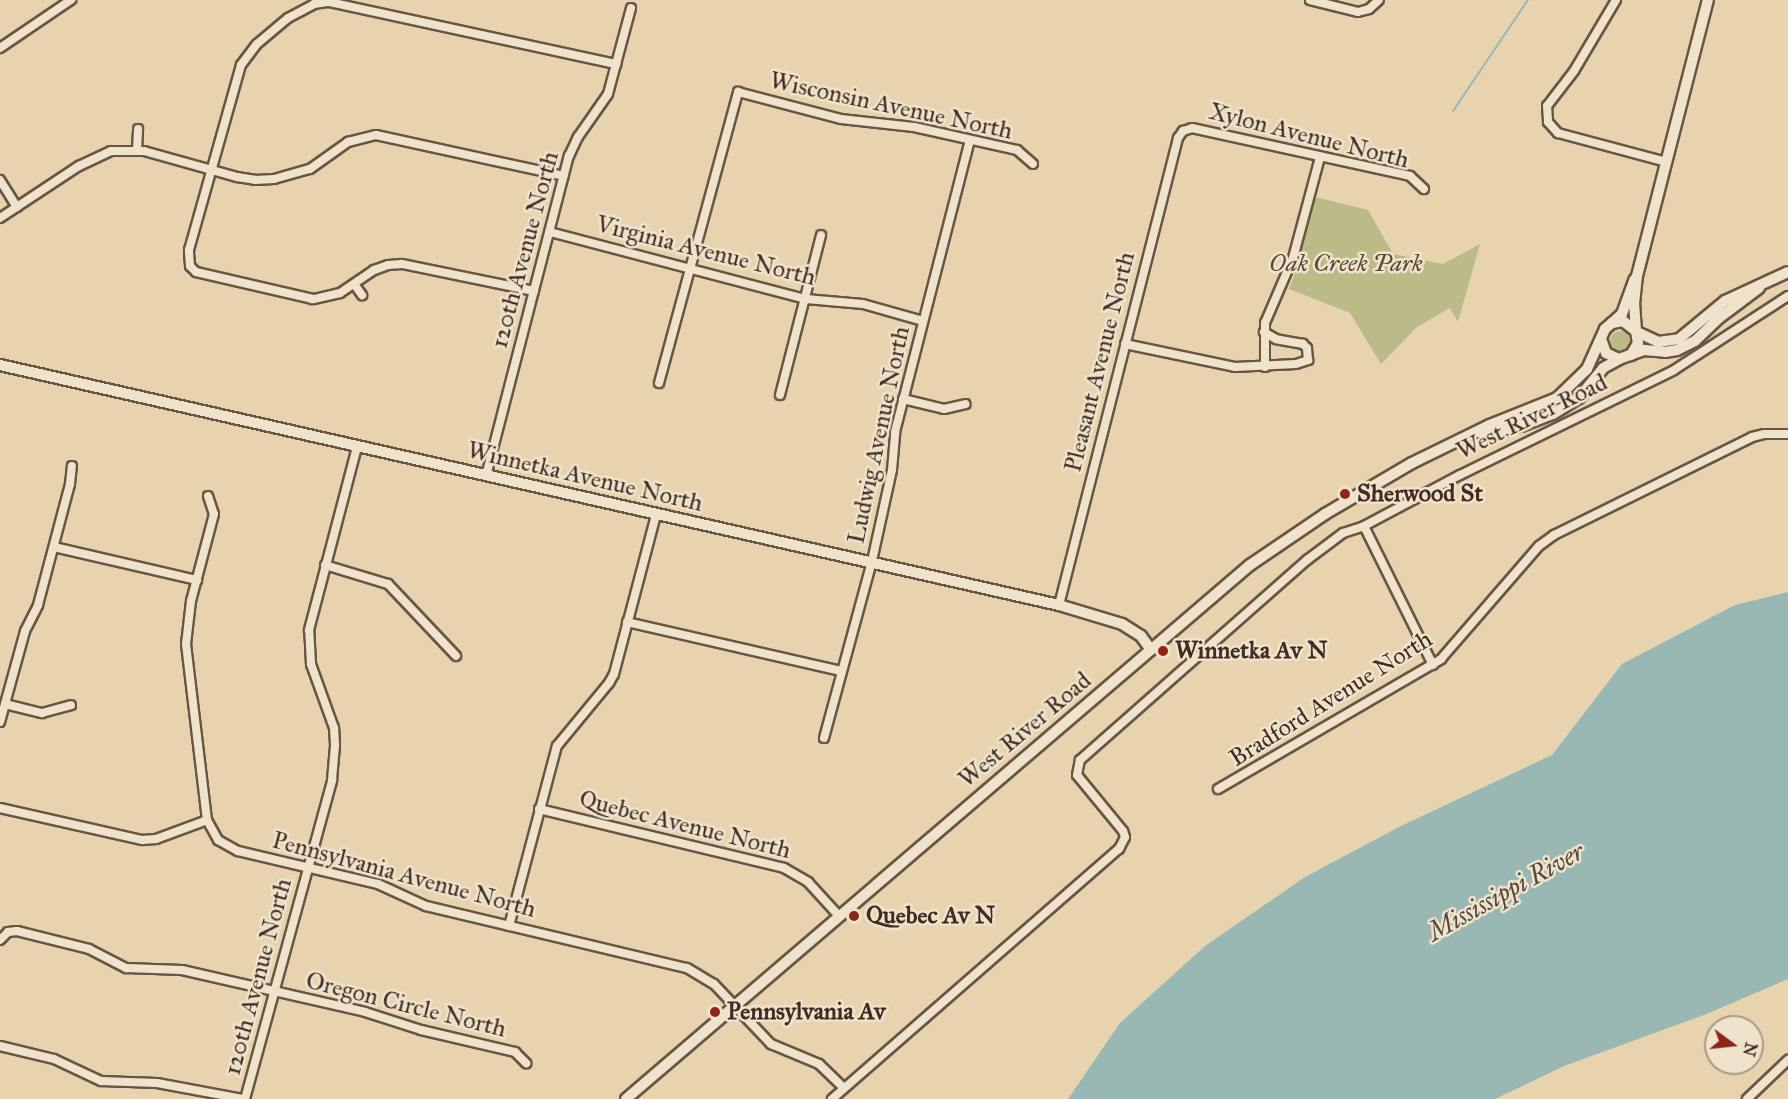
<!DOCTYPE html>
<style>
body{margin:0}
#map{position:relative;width:1788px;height:1099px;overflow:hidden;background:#e7d4af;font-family:"IM FELL Great Primer",serif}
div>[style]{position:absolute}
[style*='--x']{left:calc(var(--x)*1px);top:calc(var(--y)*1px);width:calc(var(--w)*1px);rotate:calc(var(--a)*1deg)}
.green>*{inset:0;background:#babb87}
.round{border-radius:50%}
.water>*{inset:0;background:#99b7b3}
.stream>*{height:2px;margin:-1px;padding:0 1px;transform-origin:1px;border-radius:1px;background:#99b7b3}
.roads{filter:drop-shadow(2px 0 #6a5545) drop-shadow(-2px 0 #6a5545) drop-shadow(0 2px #6a5545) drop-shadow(0 -2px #6a5545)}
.street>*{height:8px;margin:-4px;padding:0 4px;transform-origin:4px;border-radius:4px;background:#efe3cb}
.secondary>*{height:10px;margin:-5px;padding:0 5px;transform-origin:5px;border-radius:5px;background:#efe3cb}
.dots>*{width:16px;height:16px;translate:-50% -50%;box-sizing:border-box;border:3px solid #efe3cb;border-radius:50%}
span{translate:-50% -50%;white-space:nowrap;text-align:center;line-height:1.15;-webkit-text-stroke:5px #efe3cb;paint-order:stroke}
.street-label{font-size:24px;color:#412b22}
.park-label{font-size:24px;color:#594836;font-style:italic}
.poi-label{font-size:24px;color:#412b22;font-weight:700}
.left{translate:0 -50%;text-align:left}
.water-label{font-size:26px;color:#53473f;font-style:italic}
.north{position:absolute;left:1704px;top:1015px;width:60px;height:60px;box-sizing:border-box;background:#efe3cb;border:2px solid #a99987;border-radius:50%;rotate:105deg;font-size:16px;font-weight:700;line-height:24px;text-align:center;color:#412b22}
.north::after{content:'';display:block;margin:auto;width:21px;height:27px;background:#8f2418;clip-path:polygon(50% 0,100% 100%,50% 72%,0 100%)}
</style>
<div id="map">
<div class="green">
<div style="clip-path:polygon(1315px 197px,1368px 210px,1393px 254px,1443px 264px,1480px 244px,1458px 322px,1450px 308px,1417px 327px,1381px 364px,1350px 313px,1289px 289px,1297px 268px)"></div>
<div class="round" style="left:1610px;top:331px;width:20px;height:20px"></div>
</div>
<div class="water">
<div style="clip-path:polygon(1788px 592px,1788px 979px,1704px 1015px,1564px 1066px,1495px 1099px,1068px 1099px,1120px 1023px,1205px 946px,1305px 877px,1401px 826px,1552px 755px,1622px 664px,1735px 605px)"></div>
</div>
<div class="stream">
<div style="--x:1453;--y:111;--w:134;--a:-56"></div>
</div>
<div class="roads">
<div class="street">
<div style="--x:1310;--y:0;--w:49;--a:14"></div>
<div style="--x:1358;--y:12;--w:11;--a:-15"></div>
<div style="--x:1369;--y:9;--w:13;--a:-42"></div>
<div style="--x:1616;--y:0;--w:82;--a:120.6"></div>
<div style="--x:1574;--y:71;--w:44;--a:127.6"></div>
<div style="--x:1547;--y:106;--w:16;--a:86"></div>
<div style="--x:1548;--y:122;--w:15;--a:48"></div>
<div style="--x:1558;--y:133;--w:112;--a:15"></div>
<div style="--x:0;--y:48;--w:86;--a:-34.1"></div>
<div style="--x:137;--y:150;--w:21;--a:-87"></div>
<div style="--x:0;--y:180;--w:32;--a:58"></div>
<div style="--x:0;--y:218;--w:95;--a:-33.4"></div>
<div style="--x:79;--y:166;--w:35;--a:-25"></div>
<div style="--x:111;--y:151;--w:33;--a:0"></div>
<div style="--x:144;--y:151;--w:97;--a:15.6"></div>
<div style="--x:237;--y:177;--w:18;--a:9"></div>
<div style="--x:255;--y:180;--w:19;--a:-3"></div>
<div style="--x:274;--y:179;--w:37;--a:-16"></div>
<div style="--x:310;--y:169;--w:47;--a:-35.4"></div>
<div style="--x:348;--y:142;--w:29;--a:-14"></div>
<div style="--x:376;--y:135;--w:192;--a:12.3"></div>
<div style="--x:550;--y:232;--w:265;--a:14.7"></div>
<div style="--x:806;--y:299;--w:57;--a:5"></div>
<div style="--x:863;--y:304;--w:62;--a:15.8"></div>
<div style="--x:354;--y:284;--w:14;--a:54"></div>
<div style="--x:534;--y:291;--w:135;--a:-168.4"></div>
<div style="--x:402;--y:264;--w:14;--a:176"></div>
<div style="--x:388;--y:265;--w:15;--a:160"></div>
<div style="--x:374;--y:270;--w:41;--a:145.9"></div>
<div style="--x:340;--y:293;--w:28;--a:167"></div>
<div style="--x:313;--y:299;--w:120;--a:-167"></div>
<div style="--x:196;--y:272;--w:8;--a:-135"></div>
<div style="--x:190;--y:266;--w:16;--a:-94"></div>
<div style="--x:189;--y:250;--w:192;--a:-74.3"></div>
<div style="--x:241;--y:65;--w:26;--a:-53"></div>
<div style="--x:257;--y:44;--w:40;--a:-40"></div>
<div style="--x:288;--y:18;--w:30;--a:-28"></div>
<div style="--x:314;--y:4;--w:15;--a:-8"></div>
<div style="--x:329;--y:2;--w:294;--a:12.2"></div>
<div style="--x:1125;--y:344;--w:112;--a:11.8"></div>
<div style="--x:1235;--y:367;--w:61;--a:-2.8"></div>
<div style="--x:1296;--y:364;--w:13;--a:-18"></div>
<div style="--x:1308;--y:360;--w:12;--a:-95"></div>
<div style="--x:1307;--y:348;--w:6;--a:-135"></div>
<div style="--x:1303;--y:344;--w:27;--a:-170"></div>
<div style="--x:1276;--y:339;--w:14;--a:-150"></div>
<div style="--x:1265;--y:367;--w:44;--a:-90"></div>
<div style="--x:1265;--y:323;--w:71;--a:-66.7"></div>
<div style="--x:1293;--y:258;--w:105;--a:-75"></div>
<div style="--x:659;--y:383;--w:302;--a:-74.8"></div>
<div style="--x:738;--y:92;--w:106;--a:14.7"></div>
<div style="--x:841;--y:119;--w:73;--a:6.3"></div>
<div style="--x:914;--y:127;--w:106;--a:12.6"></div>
<div style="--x:1017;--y:150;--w:21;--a:41"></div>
<div style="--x:780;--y:395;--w:165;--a:-75.6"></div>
<div style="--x:903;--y:399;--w:42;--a:13.7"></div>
<div style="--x:944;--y:409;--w:22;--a:-13"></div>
<div style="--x:486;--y:476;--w:331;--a:-75.5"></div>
<div style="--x:569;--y:156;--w:21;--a:-65"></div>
<div style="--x:578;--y:137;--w:52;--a:-55.1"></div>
<div style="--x:608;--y:94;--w:89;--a:-75"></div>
<div style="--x:208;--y:496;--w:19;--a:72"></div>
<div style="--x:214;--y:514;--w:90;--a:104.8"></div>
<div style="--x:191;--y:601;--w:43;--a:96.6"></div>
<div style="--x:186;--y:644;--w:177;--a:83.2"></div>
<div style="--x:207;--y:820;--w:23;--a:61"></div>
<div style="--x:218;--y:840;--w:23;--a:29"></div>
<div style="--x:238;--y:851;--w:144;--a:13.3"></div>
<div style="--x:378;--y:884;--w:53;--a:24.6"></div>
<div style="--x:426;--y:906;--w:268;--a:13.4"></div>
<div style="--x:687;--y:968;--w:31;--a:31"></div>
<div style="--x:714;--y:984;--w:83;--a:46.5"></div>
<div style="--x:771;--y:1044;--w:52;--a:22.6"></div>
<div style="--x:819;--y:1064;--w:33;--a:44"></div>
<div style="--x:1364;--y:526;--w:155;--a:63.6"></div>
<div style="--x:54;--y:547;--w:147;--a:13"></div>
<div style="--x:325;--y:565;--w:66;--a:16.8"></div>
<div style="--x:388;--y:584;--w:99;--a:46.6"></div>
<div style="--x:1059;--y:605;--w:482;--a:-75.7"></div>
<div style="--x:1178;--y:138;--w:9;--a:-54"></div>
<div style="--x:1183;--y:131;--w:9;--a:-18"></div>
<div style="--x:1192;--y:128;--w:223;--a:12.4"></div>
<div style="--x:1410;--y:176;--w:19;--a:43"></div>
<div style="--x:627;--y:622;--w:220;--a:12.9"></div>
<div style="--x:5;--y:704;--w:38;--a:14"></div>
<div style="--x:42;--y:713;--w:30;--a:-15"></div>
<div style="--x:0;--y:722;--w:94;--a:-74.6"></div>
<div style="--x:25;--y:631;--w:29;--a:-63"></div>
<div style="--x:38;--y:605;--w:125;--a:-75.2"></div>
<div style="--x:70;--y:484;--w:18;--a:-84"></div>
<div style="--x:824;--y:738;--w:183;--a:-74.8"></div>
<div style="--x:872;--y:561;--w:93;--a:-77.6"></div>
<div style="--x:892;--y:470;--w:38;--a:-85"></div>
<div style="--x:895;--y:432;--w:301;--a:-75.6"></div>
<div style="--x:1218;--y:789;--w:258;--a:-30.2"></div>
<div style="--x:1441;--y:659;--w:150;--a:-49.1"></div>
<div style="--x:1539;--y:546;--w:19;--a:-36"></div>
<div style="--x:1554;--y:535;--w:221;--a:-26.3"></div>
<div style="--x:1752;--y:437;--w:12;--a:-14"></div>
<div style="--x:1764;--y:434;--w:24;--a:0"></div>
<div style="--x:0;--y:808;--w:146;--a:12.7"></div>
<div style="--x:142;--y:840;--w:14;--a:-4"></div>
<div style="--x:156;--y:839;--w:54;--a:-20.4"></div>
<div style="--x:539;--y:809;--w:252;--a:13.5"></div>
<div style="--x:784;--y:868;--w:28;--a:30"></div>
<div style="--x:808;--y:882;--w:46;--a:47.6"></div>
<div style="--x:509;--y:926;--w:186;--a:-75.1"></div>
<div style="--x:557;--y:746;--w:82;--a:-50.5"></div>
<div style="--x:609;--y:683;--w:10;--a:-61"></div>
<div style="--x:614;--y:674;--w:164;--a:-75.2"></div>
<div style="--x:0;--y:940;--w:11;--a:-45"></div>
<div style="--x:8;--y:932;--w:9;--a:-6"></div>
<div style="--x:17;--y:931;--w:74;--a:14"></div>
<div style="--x:89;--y:949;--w:42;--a:27.2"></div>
<div style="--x:126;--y:968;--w:56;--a:2"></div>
<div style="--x:182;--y:970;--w:188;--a:12.9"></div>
<div style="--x:365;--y:1012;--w:59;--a:17.8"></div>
<div style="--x:421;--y:1030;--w:97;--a:13.2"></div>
<div style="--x:515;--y:1052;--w:16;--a:45"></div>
<div style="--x:0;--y:1046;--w:56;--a:13.5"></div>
<div style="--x:54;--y:1059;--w:52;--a:25.1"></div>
<div style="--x:101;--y:1081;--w:56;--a:2"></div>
<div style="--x:157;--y:1083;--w:87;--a:10.5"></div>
<div style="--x:245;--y:1099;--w:331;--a:-74.7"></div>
<div style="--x:332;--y:780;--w:35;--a:-85"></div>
<div style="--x:335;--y:745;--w:17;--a:-93"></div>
<div style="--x:334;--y:728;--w:68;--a:-109.8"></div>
<div style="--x:311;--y:664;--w:34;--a:-93"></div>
<div style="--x:309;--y:630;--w:189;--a:-75.3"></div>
<div style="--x:832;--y:1099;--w:381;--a:-41.1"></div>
<div style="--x:1119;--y:849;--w:13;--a:-63"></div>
<div style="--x:1125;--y:837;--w:6;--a:-108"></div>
<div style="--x:1123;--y:831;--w:72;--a:-129.4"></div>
<div style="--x:1077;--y:775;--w:15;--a:-79"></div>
<div style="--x:1080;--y:760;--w:303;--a:-41.4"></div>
<div style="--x:1307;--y:560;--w:45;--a:-36.9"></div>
<div style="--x:1343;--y:533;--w:22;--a:-18"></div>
<div style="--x:1364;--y:526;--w:109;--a:-28"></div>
<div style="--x:1460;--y:475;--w:238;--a:-26.1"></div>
<div style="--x:1674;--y:370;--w:136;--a:-33"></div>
<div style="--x:1747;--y:1099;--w:57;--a:-43.6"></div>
</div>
<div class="secondary">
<div style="--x:1612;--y:323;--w:13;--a:-42"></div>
<div style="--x:1622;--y:314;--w:37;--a:-70"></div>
<div style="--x:1636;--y:331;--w:27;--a:-94"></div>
<div style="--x:1634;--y:304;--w:28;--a:-84"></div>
<div style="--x:1637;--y:276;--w:285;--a:-75.6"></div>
<div style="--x:1637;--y:332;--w:23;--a:25"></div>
<div style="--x:1658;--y:342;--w:21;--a:-8"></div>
<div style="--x:1679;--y:339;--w:60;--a:-39.6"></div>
<div style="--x:1725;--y:301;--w:69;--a:-24.7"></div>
<div style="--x:1601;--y:339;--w:15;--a:70"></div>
<div style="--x:1606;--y:353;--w:14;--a:25"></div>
<div style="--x:1619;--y:359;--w:27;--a:-20"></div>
<div style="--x:1644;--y:350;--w:21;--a:5"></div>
<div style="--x:1665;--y:352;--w:12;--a:-9"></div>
<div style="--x:1677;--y:350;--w:20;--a:-27"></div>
<div style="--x:1695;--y:341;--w:33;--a:-44"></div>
<div style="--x:1719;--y:318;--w:50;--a:-36.9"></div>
<div style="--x:0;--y:365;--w:1086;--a:12.77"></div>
<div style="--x:1059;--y:605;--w:66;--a:16.8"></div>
<div style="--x:1122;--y:624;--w:22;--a:32"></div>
<div style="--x:1141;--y:636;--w:17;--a:54"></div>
<div style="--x:1478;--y:432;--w:9;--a:6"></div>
<div style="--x:1487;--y:433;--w:35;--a:-12"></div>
<div style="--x:1521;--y:426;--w:34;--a:-21"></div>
<div style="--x:1553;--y:414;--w:31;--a:-32"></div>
<div style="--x:1579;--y:398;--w:38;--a:-51"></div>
<div style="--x:1603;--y:368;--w:18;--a:-29"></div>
<div style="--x:626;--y:1099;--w:821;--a:-40.56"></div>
<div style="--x:1250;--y:565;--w:91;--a:-34.2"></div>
<div style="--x:1325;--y:514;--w:101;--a:-30.4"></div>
<div style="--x:1412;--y:463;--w:87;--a:-26"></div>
<div style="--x:1490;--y:425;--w:72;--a:-21.9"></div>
<div style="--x:1557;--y:398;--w:42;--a:-44"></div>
<div style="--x:1587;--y:369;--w:44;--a:-65.8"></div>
<div style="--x:1605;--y:329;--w:9;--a:-41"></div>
<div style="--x:1612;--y:323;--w:11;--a:-10"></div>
<div style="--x:1623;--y:321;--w:16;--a:38"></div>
<div style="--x:1636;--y:331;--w:12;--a:81"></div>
<div style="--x:1638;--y:343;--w:14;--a:120"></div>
</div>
</div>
<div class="dots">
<div style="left:1345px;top:494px;background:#8f2418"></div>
<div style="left:1163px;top:651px;background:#8f2418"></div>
<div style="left:854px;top:916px;background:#8f2418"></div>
<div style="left:715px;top:1012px;background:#8f2418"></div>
</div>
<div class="street-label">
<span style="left:891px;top:106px;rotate:12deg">Wisconsin Avenue North</span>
<span style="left:1309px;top:136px;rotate:14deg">Xylon Avenue North</span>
<span style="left:525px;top:250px;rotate:-75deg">120th Avenue North</span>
<span style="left:706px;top:251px;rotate:14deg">Virginia Avenue North</span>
<span style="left:1100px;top:362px;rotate:-76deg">Pleasant Avenue North</span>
<span style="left:1532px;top:417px;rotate:-26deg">West River Road</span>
<span style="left:879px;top:435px;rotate:-78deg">Ludwig Avenue North</span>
<span style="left:585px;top:477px;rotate:13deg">Winnetka Avenue North</span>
<span style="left:1331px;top:699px;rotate:-32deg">Bradford Avenue North</span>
<span style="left:1025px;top:730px;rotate:-40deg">West River Road</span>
<span style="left:685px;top:825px;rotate:14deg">Quebec Avenue North</span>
<span style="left:404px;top:875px;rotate:15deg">Pennsylvania Avenue North</span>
<span style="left:258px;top:977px;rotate:-75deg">120th Avenue North</span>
<span style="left:406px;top:1005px;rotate:14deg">Oregon Circle North</span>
</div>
<div class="park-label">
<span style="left:1346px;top:264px">Oak Creek Park</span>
</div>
<div class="poi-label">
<span class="left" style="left:1357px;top:494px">Sherwood St</span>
<span class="left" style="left:1175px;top:651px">Winnetka Av N</span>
<span class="left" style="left:866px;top:916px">Quebec Av N</span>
<span class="left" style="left:727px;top:1012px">Pennsylvania Av</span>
</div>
<div class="water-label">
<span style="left:1506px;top:892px;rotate:-29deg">Mississippi River</span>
</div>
<div class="north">N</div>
</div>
